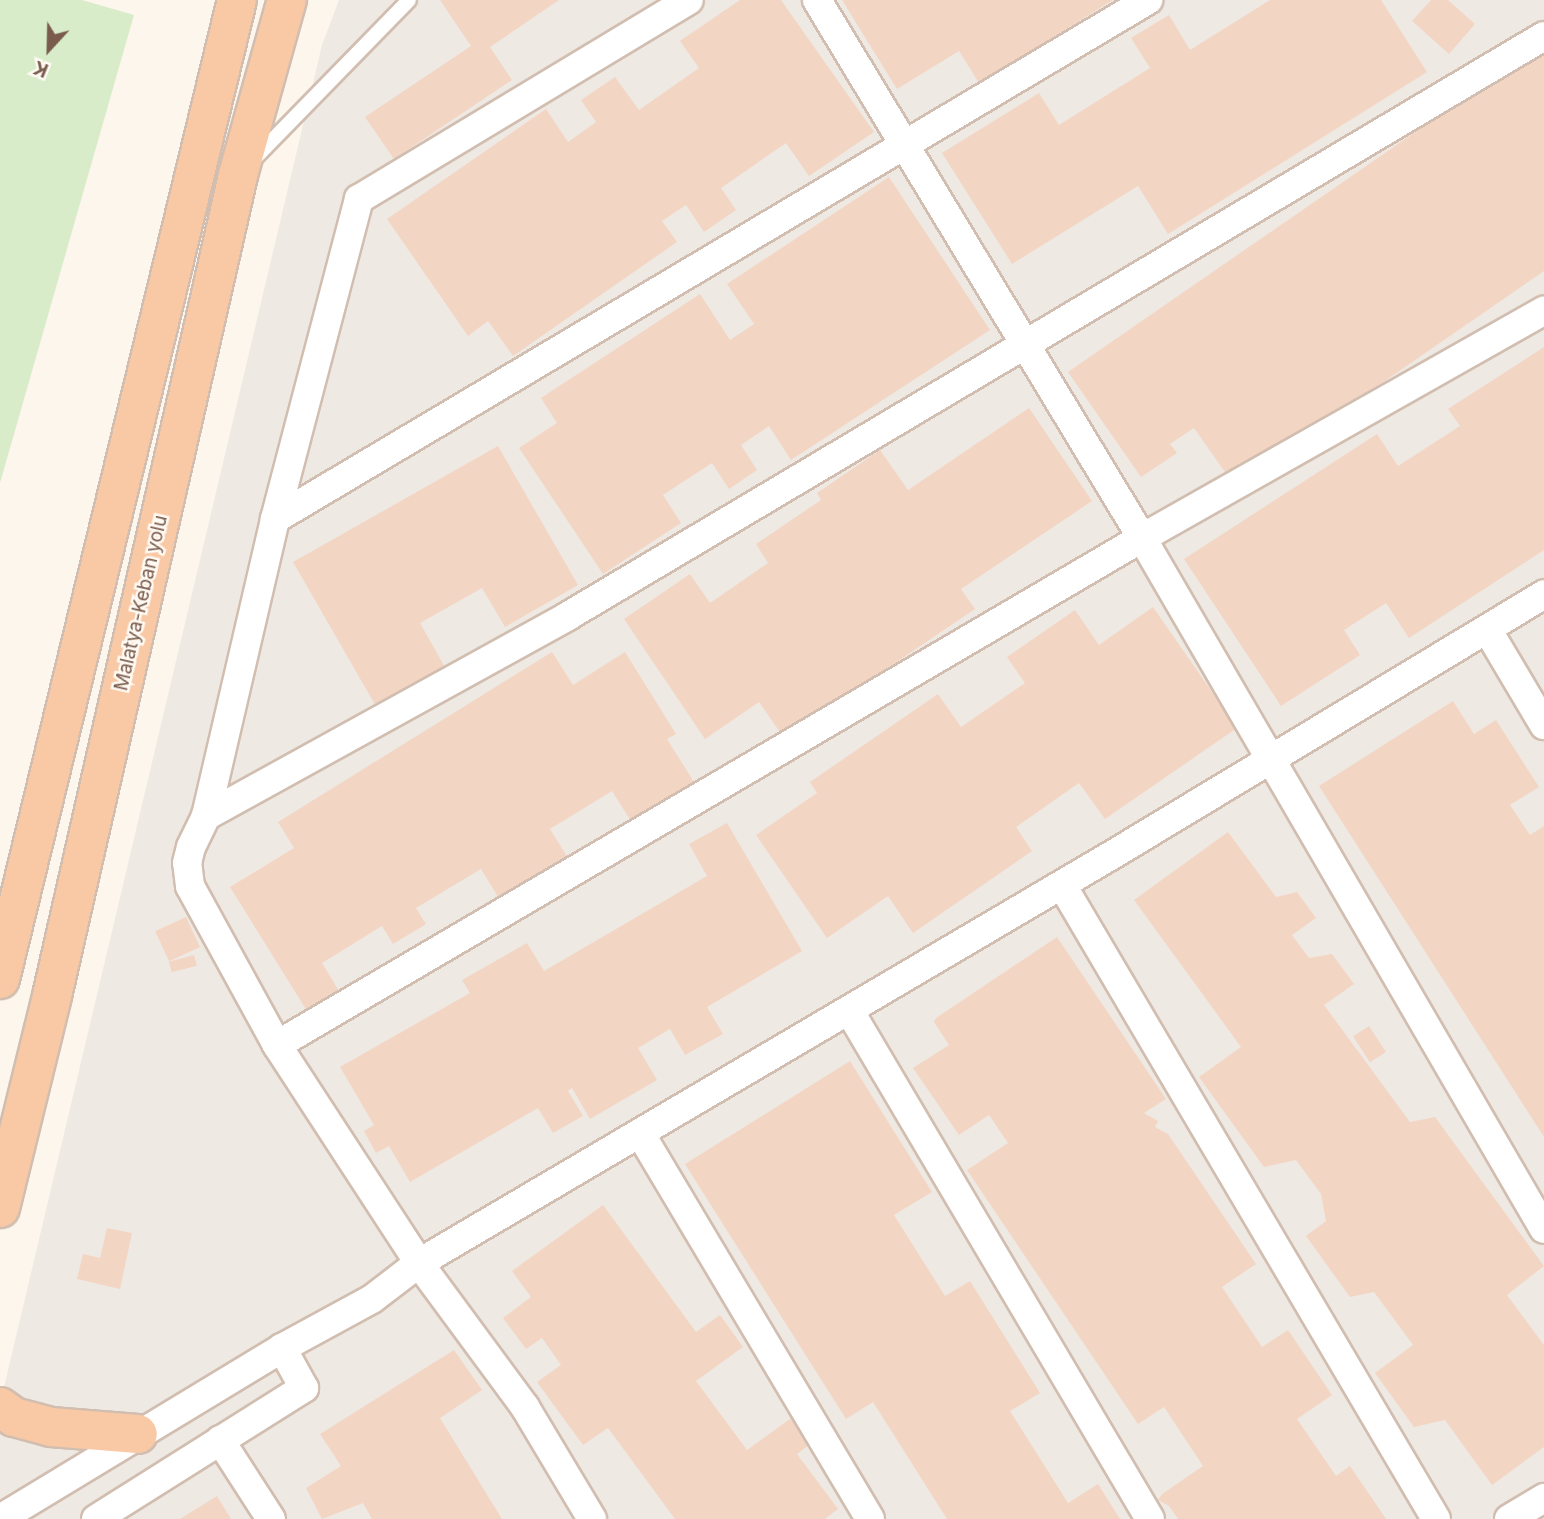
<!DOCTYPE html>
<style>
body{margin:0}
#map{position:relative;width:1544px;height:1519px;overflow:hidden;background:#fdf6ec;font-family:Inter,sans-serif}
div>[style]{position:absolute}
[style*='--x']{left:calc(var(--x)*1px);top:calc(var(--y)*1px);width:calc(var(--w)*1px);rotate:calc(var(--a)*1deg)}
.industrial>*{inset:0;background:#efe9e4}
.green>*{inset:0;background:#d8ecc9}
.building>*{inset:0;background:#f3d5c3;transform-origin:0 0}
.roads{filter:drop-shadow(2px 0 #d1beb0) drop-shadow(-2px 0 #d1beb0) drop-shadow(0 2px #d1beb0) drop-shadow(0 -2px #d1beb0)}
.service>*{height:14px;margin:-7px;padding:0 7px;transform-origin:7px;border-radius:7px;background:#fff}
.minor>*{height:28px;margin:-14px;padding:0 14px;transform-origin:14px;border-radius:14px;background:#fff}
.trunk>*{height:38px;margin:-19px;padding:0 19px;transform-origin:19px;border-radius:19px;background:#f9c8a4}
span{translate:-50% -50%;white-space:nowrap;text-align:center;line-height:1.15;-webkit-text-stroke:5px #fffaf3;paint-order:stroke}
.street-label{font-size:19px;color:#7a5c4d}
.north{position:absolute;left:14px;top:14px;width:70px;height:70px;-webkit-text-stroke:5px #fffaf3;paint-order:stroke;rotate:202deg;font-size:19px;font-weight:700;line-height:28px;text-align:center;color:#7a5c4d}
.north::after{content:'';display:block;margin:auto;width:24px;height:32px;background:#7a5c4d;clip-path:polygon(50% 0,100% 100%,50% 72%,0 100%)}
</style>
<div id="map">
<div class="industrial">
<div style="clip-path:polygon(339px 0,1544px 0,1544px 1519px,0 1519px,0 1404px,322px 45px)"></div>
</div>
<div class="green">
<div style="clip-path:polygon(0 0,82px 0,134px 15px,0 483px)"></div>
</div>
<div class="building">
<div style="clip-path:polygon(440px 0,559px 0,490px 47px,512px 80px,394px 159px,365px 117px,471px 46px)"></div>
<div style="clip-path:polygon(740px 0,781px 0,874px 132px,809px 176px,786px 143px,721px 188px,736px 210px,704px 232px,686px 205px,662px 221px,677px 242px,513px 356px,488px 321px,468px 336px,387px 219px,546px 109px,568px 142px,596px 122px,581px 100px,615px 77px,639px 110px,699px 68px,680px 41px)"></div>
<div style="clip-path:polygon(842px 0,1113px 0,979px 83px,959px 51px,897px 89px)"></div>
<div style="clip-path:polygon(1270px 0,1381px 0,1427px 72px,1168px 234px,1138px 186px,1012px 264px,942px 153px,1039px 93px,1059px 125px,1150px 68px,1131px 38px,1169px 15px,1190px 50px)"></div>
<div style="clip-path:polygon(1431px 0,1448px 0,1475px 24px,1449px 54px,1412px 21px)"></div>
<div style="clip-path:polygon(1544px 43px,1544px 271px,1234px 485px,1194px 428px,1170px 444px,1177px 453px,1141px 477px,1068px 372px)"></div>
<div style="clip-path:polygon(889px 177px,990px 330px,791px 460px,769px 426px,741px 445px,757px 470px,729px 489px,712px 463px,663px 495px,681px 523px,603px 574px,519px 448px,557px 423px,541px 398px,700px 294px,730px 340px,754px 324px,727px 284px)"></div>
<div style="clip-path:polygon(1544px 347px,1544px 550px,1409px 638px,1386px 603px,1344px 630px,1360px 655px,1281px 706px,1184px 559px,1377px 434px,1398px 466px,1460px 426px,1448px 409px)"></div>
<div style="clip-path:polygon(1029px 408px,1092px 501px,961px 589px,975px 609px,784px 738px,759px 702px,705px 739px,624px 619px,690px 574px,710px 603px,768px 563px,756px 544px,821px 500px,817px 493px,880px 450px,908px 490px)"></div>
<div style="clip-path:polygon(498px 446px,578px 585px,505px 627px,482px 588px,420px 623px,446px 669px,377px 708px,293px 562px)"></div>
<div style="clip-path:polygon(1153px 607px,1237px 728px,1105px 819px,1079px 783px,1016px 827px,1032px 851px,913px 933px,888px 896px,827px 938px,756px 835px,817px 793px,810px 782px,938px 694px,961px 727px,1025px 683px,1007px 657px,1075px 610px,1099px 645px)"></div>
<div style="clip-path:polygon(552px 652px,573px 685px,625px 652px,676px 734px,667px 739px,694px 782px,631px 821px,612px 791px,550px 829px,568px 858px,500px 900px,481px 869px,416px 908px,426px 924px,393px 944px,382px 926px,322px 963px,339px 991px,307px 1011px,230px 887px,294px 848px,278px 822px)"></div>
<div style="clip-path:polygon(1453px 701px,1474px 734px,1496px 720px,1539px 787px,1510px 805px,1530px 835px,1544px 826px,1544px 1137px,1319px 786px)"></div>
<div style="clip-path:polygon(727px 823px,802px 951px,707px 1007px,723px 1034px,685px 1055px,670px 1029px,638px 1048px,657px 1080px,590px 1119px,572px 1088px,568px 1091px,583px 1116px,553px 1133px,538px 1108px,410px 1182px,389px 1146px,376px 1153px,364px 1131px,374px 1125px,340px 1067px,470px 993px,462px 980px,527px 943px,544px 971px,707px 876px,689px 844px)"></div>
<div style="clip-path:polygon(1228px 832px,1276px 897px,1297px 892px,1316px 918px,1292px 935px,1309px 958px,1332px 954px,1354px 984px,1324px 1005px,1410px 1122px,1435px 1117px,1544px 1266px,1507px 1295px,1544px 1345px,1544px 1447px,1492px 1485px,1445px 1420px,1414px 1427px,1375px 1373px,1413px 1345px,1374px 1292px,1350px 1297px,1306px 1236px,1326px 1221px,1321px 1194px,1296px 1160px,1264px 1167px,1199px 1077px,1241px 1047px,1134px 900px)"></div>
<div style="left:186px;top:917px;width:33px;height:34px;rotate:65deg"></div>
<div style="clip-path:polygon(1057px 937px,1166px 1099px,1144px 1113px,1158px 1121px,1155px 1127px,1168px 1134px,1256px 1264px,1222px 1287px,1262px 1347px,1288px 1330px,1332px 1395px,1297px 1419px,1336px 1476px,1350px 1466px,1386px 1519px,1178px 1519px,1169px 1506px,1158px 1500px,1162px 1494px,1203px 1466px,1164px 1407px,1138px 1424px,967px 1170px,1008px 1143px,989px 1115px,959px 1135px,913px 1068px,949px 1045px,934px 1022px,936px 1018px)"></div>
<div style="left:194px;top:955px;width:11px;height:26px;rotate:75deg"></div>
<div style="left:1369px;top:1026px;width:31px;height:19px;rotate:57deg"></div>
<div style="clip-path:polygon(850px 1061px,932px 1192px,894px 1215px,945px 1296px,970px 1281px,1040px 1393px,1010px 1411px,1068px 1503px,1098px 1484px,1120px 1519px,947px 1519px,873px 1402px,846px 1419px,685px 1164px)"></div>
<div style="clip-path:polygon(603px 1205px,696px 1332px,720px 1315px,743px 1347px,696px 1381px,747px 1450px,794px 1416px,813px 1442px,797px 1454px,838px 1509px,825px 1519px,675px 1519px,608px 1428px,583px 1445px,537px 1382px,561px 1365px,542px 1338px,526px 1349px,503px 1318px,531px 1297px,512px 1271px)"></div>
<div style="clip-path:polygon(107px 1228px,132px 1233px,120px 1289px,77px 1279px,83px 1254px,100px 1258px)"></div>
<div style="clip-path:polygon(454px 1350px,482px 1390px,440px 1418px,502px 1519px,372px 1519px,363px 1503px,322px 1519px,306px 1488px,341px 1466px,320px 1434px)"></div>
<div style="clip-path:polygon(217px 1496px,231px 1519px,180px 1519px)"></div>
</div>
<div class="roads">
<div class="service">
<div style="--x:253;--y:160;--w:223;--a:-45.7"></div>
</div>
<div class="minor">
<div style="--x:817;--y:0;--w:629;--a:58.86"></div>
<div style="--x:1142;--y:538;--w:799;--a:59.81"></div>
<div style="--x:275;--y:519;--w:1016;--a:-30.73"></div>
<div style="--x:1487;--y:629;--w:112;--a:59.3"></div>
<div style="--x:206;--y:816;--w:414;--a:-28.9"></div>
<div style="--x:568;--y:616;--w:1135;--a:-30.72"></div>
<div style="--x:1062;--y:885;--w:736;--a:59.46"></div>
<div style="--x:849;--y:1010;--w:591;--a:59.4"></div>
<div style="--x:277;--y:1045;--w:1003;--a:-30.38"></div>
<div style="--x:1142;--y:538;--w:462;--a:-29.5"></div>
<div style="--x:640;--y:1133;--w:449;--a:59.2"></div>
<div style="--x:220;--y:1440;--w:94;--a:57.2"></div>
<div style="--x:0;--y:1519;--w:330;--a:-31.2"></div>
<div style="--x:282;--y:1348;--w:102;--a:-28.6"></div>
<div style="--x:372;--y:1299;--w:59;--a:-37.5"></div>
<div style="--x:419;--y:1263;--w:810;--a:-30.49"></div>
<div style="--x:1117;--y:852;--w:499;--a:-31.1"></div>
<div style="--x:96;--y:1519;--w:246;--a:-32.2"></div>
<div style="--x:304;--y:1388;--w:46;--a:-118.8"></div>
<div style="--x:592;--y:1519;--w:131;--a:-120.9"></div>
<div style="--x:525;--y:1407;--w:179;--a:-126.4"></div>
<div style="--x:419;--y:1263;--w:260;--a:-123.1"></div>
<div style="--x:277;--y:1045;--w:181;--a:-118.7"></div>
<div style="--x:190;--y:886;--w:23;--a:-97"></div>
<div style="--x:187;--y:863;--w:16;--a:-76"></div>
<div style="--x:191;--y:847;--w:34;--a:-64"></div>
<div style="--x:206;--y:816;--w:305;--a:-76.9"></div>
<div style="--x:275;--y:519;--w:331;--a:-75.3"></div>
<div style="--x:359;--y:199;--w:385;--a:-31.1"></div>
<div style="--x:1509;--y:1519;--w:41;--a:-31"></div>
</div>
<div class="trunk">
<div style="--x:0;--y:979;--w:1007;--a:-76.39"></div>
<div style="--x:0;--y:1208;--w:218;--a:-76.2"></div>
<div style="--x:52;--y:996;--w:842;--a:-77.23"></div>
<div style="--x:238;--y:175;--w:182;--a:-74.4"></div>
<div style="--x:0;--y:1407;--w:17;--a:36"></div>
<div style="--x:14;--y:1417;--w:38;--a:15"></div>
<div style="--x:51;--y:1427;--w:87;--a:4.6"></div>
</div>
</div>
<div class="street-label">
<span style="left:141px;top:603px;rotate:-77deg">Malatya-Keban yolu</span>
</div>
<div class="north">K</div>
</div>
